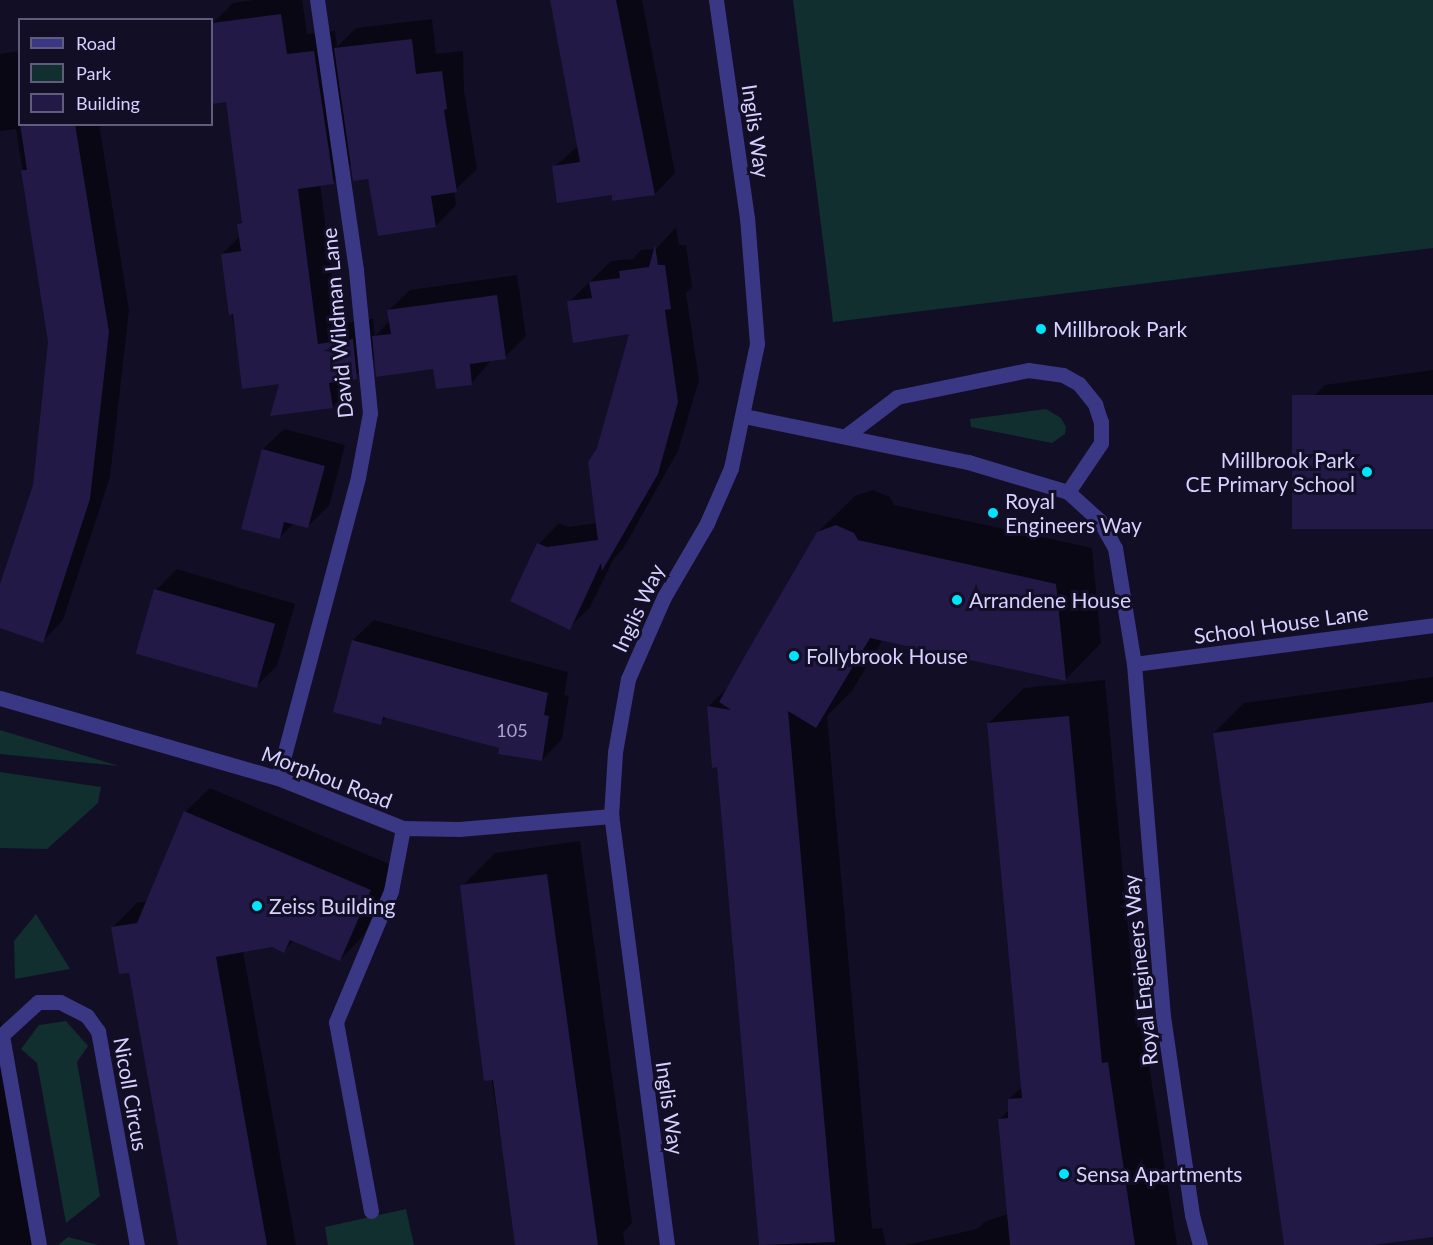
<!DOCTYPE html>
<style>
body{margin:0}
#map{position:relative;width:1433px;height:1245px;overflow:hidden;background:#120e25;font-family:Lato,sans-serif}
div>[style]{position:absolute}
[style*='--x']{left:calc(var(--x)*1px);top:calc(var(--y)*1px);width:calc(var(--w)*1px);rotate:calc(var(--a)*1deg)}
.green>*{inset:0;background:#112f2e}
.shadow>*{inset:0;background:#0007}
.building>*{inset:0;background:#221946;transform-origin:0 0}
.minor>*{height:15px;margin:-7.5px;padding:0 7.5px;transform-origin:7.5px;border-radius:7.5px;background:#3a3785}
.dots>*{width:16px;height:16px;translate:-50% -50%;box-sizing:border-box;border:3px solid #120e25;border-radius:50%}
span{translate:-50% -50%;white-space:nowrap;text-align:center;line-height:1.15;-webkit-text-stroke:6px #120e25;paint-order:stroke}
.number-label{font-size:18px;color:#a9a3d1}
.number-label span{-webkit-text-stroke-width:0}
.street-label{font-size:21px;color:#d6d1ff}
.poi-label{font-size:21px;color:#d6d1ff}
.left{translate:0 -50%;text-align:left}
.right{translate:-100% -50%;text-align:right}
.legend{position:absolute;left:18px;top:18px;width:195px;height:108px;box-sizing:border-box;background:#120e25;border:2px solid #605c7c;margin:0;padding:8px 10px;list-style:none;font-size:18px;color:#d6d1ff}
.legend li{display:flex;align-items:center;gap:12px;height:30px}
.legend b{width:30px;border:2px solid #605c7c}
</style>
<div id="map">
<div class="green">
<div style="clip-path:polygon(793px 0,1433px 0,1433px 248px,833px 322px)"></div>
<div style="clip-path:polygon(1046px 409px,1061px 418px,1066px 427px,1065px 434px,1052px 443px,971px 427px,970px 419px)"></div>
<div style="clip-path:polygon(0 730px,119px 766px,0 754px)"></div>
<div style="clip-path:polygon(0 772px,101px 787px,98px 803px,47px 849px,0 848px)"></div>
<div style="clip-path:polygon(36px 914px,70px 969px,15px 979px,14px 941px)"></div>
<div style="clip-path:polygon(66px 1021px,88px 1046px,77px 1062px,100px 1196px,66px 1223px,37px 1063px,21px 1049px,39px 1025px)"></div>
<div style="clip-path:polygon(406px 1209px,414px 1245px,328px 1245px,325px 1227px)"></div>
<div style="clip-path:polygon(68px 1237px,98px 1245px,58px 1245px)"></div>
</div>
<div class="shadow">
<div style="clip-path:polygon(254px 0,302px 0,307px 34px,335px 31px,337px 47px,356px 28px,432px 19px,436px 54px,463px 51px,464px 90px,477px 169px,454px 191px,456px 205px,436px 226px,352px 163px,333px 182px,320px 184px,338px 324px,373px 319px,375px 336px,390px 320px,389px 310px,410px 290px,517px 275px,526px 336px,505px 357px,492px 359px,472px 383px,434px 368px,376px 358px,352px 378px,353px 386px,332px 407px,281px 383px,244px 387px,222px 254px,240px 236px,239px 224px,243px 220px,226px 91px,212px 93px,212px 24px,233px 3px)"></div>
<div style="clip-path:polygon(551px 0,642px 0,675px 173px,655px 194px,613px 193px,554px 167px,578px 146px)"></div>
<div style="clip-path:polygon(20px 51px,20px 124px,99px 124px,129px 310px,110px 477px,63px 620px,43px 641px,0 627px,0 589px,34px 485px,50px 342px,16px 129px,0 131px,0 54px)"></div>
<div style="clip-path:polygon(676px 227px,679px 245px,686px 245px,692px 287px,686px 293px,699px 380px,678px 451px,623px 549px,614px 558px,590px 607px,569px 628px,539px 544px,559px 523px,568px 527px,597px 523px,598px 448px,632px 333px,569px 302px,611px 261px,633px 259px,641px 250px,656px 249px)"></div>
<div style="clip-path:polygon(1433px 370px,1433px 528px,1295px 415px,1325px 385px)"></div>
<div style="clip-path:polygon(284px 429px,345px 445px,329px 506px,308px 526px,294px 523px,279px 538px,263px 449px)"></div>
<div style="clip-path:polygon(873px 490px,890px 497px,894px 505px,1092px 548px,1101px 643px,1066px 679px,883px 639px,852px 691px,827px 716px,872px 1229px,882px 1228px,886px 1245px,760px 1245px,719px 766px,708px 707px,731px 684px,818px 532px,855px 496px)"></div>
<div style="clip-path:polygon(177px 569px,295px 604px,277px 666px,256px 686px,156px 590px)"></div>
<div style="clip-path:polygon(374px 620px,568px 672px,564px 695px,569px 696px,562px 739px,542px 760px,388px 716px,380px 723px,353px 640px)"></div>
<div style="clip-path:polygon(1433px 677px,1433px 1235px,1362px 1245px,1285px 1245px,1214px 733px,1244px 703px)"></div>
<div style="clip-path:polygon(1105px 680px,1137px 1027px,1143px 1027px,1177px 1245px,905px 1245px,977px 1229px,984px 1222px,1008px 1214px,999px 1120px,1010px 1109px,1009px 1099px,1022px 1087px,988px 724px,1024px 688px)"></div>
<div style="clip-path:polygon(210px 788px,394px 866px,364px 935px,340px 960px,294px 940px,284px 951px,272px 946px,243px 951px,296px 1245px,179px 1245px,130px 971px,112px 928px,137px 903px,147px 901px,185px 812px)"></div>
<div style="clip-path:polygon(580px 841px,632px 1223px,623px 1233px,625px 1245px,517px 1245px,462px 886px,495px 853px)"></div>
<div style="clip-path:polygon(0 1018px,6px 1048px,44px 1245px,0 1245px)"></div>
</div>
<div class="building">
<div style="clip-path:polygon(550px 0,616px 0,655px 195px,612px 201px,612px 195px,557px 203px,552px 166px,580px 162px)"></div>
<div style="clip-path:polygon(281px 14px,287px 54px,314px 51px,334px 184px,298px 189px,318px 344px,353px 339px,357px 379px,329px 383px,333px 408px,270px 416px,279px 384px,242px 389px,233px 314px,229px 315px,221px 254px,241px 251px,237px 224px,242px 223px,226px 102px,212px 104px,212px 23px)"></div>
<div style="clip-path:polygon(412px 39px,416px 74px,442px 71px,447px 109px,444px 110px,457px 192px,431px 196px,436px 227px,378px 236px,368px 179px,353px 181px,334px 48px)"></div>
<div style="clip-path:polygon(20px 124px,75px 124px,109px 332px,90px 499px,43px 643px,0 628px,0 584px,33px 485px,48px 342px,21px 170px,27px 170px)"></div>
<div style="clip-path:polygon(655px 245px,658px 265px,665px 265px,671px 309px,665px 310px,678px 402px,658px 474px,602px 571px,601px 563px,570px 630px,510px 601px,537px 543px,547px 547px,598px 540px,588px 462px,597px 448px,629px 334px,573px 343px,567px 301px,592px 298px,589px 282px,620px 278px,619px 271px,649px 267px)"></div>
<div style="clip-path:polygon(497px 295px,506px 359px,470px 364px,472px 385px,436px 389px,433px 369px,376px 377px,372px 336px,391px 334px,387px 310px)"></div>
<div style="left:1433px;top:395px;width:134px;height:141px;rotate:90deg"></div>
<div style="clip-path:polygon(262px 449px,325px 466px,308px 528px,284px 522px,280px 539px,241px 529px)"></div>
<div style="clip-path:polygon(836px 525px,854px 533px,858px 540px,1056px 584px,1066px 681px,870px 638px,816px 728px,788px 711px,835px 1242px,759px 1245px,717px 767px,712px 768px,707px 706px,731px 710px,719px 702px,746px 654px,817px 532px)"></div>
<div style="left:154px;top:589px;width:126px;height:67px;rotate:16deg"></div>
<div style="clip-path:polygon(352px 640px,548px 693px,544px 715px,549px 716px,542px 761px,498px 754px,499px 748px,383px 717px,381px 725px,333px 712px)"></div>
<div style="clip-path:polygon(1433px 702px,1433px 1237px,1373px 1245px,1284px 1245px,1213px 733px)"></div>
<div style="clip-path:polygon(1069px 716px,1102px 1063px,1108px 1062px,1135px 1245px,1010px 1245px,998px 1119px,1008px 1118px,1008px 1099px,1022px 1098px,987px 723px)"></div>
<div style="clip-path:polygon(184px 811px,371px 890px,340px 961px,290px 940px,284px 953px,272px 947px,216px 957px,267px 1245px,178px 1245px,129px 973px,119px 974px,111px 927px,137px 923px)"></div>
<div style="clip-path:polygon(547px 874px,598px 1245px,515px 1245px,493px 1080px,484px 1081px,475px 1011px,460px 885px)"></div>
</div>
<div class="minor">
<div style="--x:744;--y:416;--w:229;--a:11.6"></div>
<div style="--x:968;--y:462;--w:104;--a:16.7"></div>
<div style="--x:1068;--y:492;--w:43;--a:42.2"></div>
<div style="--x:1100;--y:521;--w:31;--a:61"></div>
<div style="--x:1115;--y:548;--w:118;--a:80.7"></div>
<div style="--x:1134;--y:664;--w:353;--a:85.3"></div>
<div style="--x:1163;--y:1016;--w:201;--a:81.7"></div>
<div style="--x:1192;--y:1215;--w:31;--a:75"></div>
<div style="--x:847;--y:435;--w:63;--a:-37.2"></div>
<div style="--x:897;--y:397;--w:134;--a:-11.6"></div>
<div style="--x:1028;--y:370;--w:35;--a:8"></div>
<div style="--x:1063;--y:375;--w:18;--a:29"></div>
<div style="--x:1079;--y:384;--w:26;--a:51"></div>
<div style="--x:1095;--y:404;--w:19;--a:72"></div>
<div style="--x:1101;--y:422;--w:21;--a:90"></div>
<div style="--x:1101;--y:443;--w:59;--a:124"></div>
<div style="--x:1134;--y:664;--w:302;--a:-7.4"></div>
<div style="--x:0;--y:698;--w:289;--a:16.1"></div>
<div style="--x:278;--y:778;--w:135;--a:21.8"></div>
<div style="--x:403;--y:828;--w:56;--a:1"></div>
<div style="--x:459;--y:829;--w:153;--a:-4.9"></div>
<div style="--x:278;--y:778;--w:311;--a:-75.1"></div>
<div style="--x:358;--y:477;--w:65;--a:-79.4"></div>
<div style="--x:370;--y:413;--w:144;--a:-95.6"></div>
<div style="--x:356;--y:270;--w:273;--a:-98.2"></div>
<div style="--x:371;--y:1211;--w:192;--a:-100.5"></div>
<div style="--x:336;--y:1022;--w:142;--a:-67.2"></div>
<div style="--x:391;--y:891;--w:64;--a:-79.2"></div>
<div style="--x:39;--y:1245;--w:213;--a:-100"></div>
<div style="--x:2;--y:1035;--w:49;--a:-42.5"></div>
<div style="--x:38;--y:1002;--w:22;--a:0"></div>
<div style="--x:60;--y:1002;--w:30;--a:27"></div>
<div style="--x:87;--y:1016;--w:19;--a:54"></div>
<div style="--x:98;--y:1031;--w:218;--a:79.7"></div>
<div style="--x:667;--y:1245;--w:433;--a:-97.4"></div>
<div style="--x:611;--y:816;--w:64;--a:-86.4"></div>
<div style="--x:615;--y:752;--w:74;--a:-79.9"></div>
<div style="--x:628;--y:679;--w:90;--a:-66.3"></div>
<div style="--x:664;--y:597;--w:86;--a:-59.8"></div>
<div style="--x:707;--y:523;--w:60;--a:-66.4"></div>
<div style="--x:731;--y:468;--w:127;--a:-78.2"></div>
<div style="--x:757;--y:344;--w:126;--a:-94.5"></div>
<div style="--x:747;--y:218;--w:220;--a:-98.1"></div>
</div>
<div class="dots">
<div style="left:1041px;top:329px;background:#00e4fc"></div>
<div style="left:1367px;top:472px;background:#00e4fc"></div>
<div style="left:993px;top:513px;background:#00e4fc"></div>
<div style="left:957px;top:600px;background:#00e4fc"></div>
<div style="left:794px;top:656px;background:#00e4fc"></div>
<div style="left:257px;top:906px;background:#00e4fc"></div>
<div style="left:1064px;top:1174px;background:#00e4fc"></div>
</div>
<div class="number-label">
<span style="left:512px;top:730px">105</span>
</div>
<div class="street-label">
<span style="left:756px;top:131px;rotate:82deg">Inglis Way</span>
<span style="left:337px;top:323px;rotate:-95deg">David Wildman Lane</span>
<span style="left:638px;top:608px;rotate:-65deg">Inglis Way</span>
<span style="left:1281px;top:624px;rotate:-8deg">School House Lane</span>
<span style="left:327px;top:777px;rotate:21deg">Morphou Road</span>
<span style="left:1140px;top:970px;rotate:-96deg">Royal Engineers Way</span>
<span style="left:131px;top:1094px;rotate:80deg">Nicoll Circus</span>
<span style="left:670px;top:1108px;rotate:82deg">Inglis Way</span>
</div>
<div class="poi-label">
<span class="left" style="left:1053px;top:329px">Millbrook Park</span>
<span class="right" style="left:1355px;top:472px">Millbrook Park<br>CE Primary School</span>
<span class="left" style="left:1005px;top:513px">Royal<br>Engineers Way</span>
<span class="left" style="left:969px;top:600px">Arrandene House</span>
<span class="left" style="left:806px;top:656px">Follybrook House</span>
<span class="left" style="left:269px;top:906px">Zeiss Building</span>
<span class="left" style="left:1076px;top:1174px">Sensa Apartments</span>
</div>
<ul class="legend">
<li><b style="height:8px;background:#3a3785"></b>Road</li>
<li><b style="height:16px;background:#112f2e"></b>Park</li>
<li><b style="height:16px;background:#221946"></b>Building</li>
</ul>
</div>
